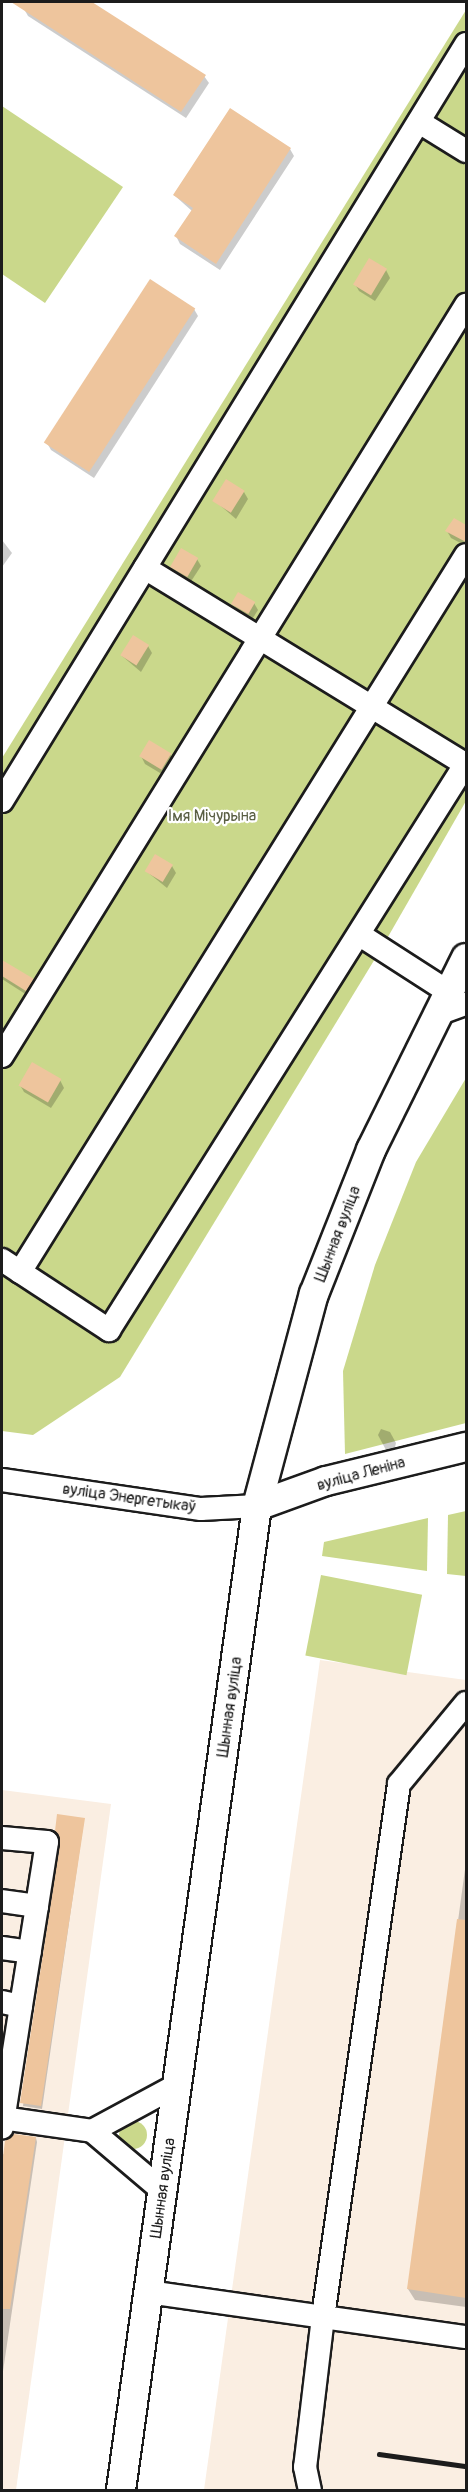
<!DOCTYPE html>
<meta charset="utf-8">
<style>
body{margin:0}
#map{position:relative;width:468px;height:2492px;overflow:hidden;background:#fff;font-family:Pangolin,sans-serif}
div>[style]{position:absolute}
[style*='--x']{left:calc(var(--x)*1px);top:calc(var(--y)*1px);width:calc(var(--w)*1px);rotate:calc(var(--a)*1deg)}
.built>*{inset:0;background:#faeee2}
.green>*{inset:0;background:#cad88b;transform-origin:0 0}
.round{border-radius:50%}
.shadow>*{inset:0;background:#0003}
.building>*{inset:0;background:#eec59d;transform-origin:0 0}
.roads{filter:drop-shadow(2px 0 #1c1c1c) drop-shadow(-2px 0 #1c1c1c) drop-shadow(0 2px #1c1c1c) drop-shadow(0 -2px #1c1c1c)}
.minor>*{height:22px;margin:-11px;padding:0 11px;transform-origin:11px;border-radius:11px;background:#fff}
.major>*{height:28px;margin:-14px;padding:0 14px;transform-origin:14px;border-radius:14px;background:#fff}
.rail>*{height:4.5px;margin:-2.25px;padding:0 2.25px;transform-origin:2.25px;border-radius:2.25px;background:#1c1c1c}
span{translate:-50% -50%;white-space:nowrap;text-align:center;line-height:1.15;-webkit-text-stroke:4.5px #fff;paint-order:stroke}
.park-label{font-size:16px;color:#595e43}
.street-label{font-size:16px;color:#1c1c1c}
.frame{position:absolute;inset:0;border:3px solid #1c1c1c;pointer-events:none}
</style>
<div id="map">
<div class="built">
<div style="clip-path:polygon(320px 1660px,466px 1680px,466px 2490px,204px 2490px)"></div>
<div style="clip-path:polygon(2px 1790px,111px 1804px,16px 2490px,2px 2490px)"></div>
</div>
<div class="green">
<div style="clip-path:polygon(466px 10px,466px 801px,381px 949px,120px 1377px,33px 1435px,2px 1431px,2px 758px)"></div>
<div style="clip-path:polygon(2px 106px,123px 187px,45px 303px,2px 274px)"></div>
<div style="clip-path:polygon(466px 1078px,466px 1423px,345px 1454px,343px 1371px,375px 1265px,416px 1162px)"></div>
<div style="clip-path:polygon(466px 1511px,466px 1576px,447px 1574px,448px 1515px)"></div>
<div style="clip-path:polygon(428px 1518px,427px 1571px,322px 1556px,324px 1542px)"></div>
<div style="left:321px;top:1575px;width:103px;height:82px;rotate:11deg"></div>
<div class="round" style="left:119px;top:2121px;width:28px;height:28px"></div>
</div>
<div class="shadow">
<div style="clip-path:polygon(29px 2px,90px 2px,204px 76px,209px 83px,186px 118px,28px 16px,24px 9px)"></div>
<div style="clip-path:polygon(230px 110px,290px 149px,294px 156px,220px 270px,180px 244px,176px 236px,192px 211px,174px 195px)"></div>
<div style="clip-path:polygon(386px 270px,390px 278px,375px 301px,359px 291px,355px 284px)"></div>
<div style="clip-path:polygon(194px 309px,198px 316px,94px 478px,51px 450px,47px 443px)"></div>
<div style="clip-path:polygon(244px 492px,248px 499px,236px 519px,215px 501px)"></div>
<div style="clip-path:polygon(454px 520px,466px 527px,466px 546px,451px 538px,447px 531px)"></div>
<div style="clip-path:polygon(2px 540px,12px 553px,2px 567px)"></div>
<div style="clip-path:polygon(197px 559px,201px 566px,190px 583px,171px 567px)"></div>
<div style="clip-path:polygon(254px 603px,258px 610px,251px 621px,232px 604px)"></div>
<div style="clip-path:polygon(148px 646px,152px 653px,141px 672px,122px 656px)"></div>
<div style="clip-path:polygon(149px 742px,170px 754px,174px 762px,165px 776px,145px 764px,141px 756px)"></div>
<div style="clip-path:polygon(172px 866px,176px 873px,167px 888px,146px 871px)"></div>
<div style="clip-path:polygon(2px 961px,32px 980px,37px 987px,30px 997px,2px 979px)"></div>
<div style="clip-path:polygon(60px 1080px,64px 1088px,51px 1108px,24px 1092px,20px 1085px)"></div>
<div style="clip-path:polygon(381px 1429px,390px 1432px,396px 1443px,394px 1451px,387px 1452px,378px 1435px)"></div>
<div style="clip-path:polygon(84px 1820px,42px 2109px,23px 2106px,62px 1844px)"></div>
<div style="clip-path:polygon(466px 1862px,466px 2307px,415px 2300px,408px 2289px)"></div>
<div style="clip-path:polygon(36px 2138px,37px 2142px,2px 2378px,2px 2155px)"></div>
</div>
<div class="building">
<div style="clip-path:polygon(11px 2px,92px 2px,206px 75px,181px 112px)"></div>
<div style="clip-path:polygon(230px 108px,291px 148px,216px 264px,174px 236px,193px 208px,173px 195px)"></div>
<div style="left:369px;top:258px;width:21px;height:31px;rotate:31deg"></div>
<div style="left:150px;top:279px;width:54px;height:195px;rotate:33deg"></div>
<div style="left:226px;top:479px;width:22px;height:26px;rotate:32deg"></div>
<div style="clip-path:polygon(454px 518px,466px 525px,466px 542px,445px 531px)"></div>
<div style="left:181px;top:548px;width:20px;height:22px;rotate:30deg"></div>
<div style="left:238px;top:592px;width:20px;height:14px;rotate:30deg"></div>
<div style="left:133px;top:635px;width:19px;height:24px;rotate:32deg"></div>
<div style="left:149px;top:740px;width:26px;height:19px;rotate:31deg"></div>
<div style="left:155px;top:854px;width:21px;height:20px;rotate:31deg"></div>
<div style="clip-path:polygon(2px 960px,34px 979px,26px 991px,2px 976px)"></div>
<div style="left:32px;top:1062px;width:34px;height:27px;rotate:30deg"></div>
<div style="clip-path:polygon(57px 1814px,85px 1818px,41px 2106px,20px 2103px,60px 1844px,55px 1831px)"></div>
<div style="clip-path:polygon(457px 1919px,466px 1920px,466px 2298px,407px 2289px)"></div>
<div style="clip-path:polygon(14px 2134px,36px 2137px,10px 2309px,2px 2309px,2px 2165px,5px 2141px)"></div>
</div>
<div class="roads">
<div class="minor">
<div style="--x:419;--y:122;--w:55;--a:31.7"></div>
<div style="--x:145;--y:568;--w:375;--a:31.5"></div>
<div style="--x:2;--y:801;--w:888;--a:-58.49"></div>
<div style="--x:360;--y:935;--w:103;--a:32.8"></div>
<div style="--x:435;--y:1015;--w:33;--a:-20"></div>
<div style="--x:2;--y:1056;--w:883;--a:-58.29"></div>
<div style="--x:2;--y:1260;--w:128;--a:33.2"></div>
<div style="--x:109;--y:1330;--w:670;--a:-57.8"></div>
<div style="--x:20;--y:1272;--w:844;--a:-58.12"></div>
<div style="--x:2;--y:1480;--w:201;--a:8.3"></div>
<div style="--x:201;--y:1509;--w:56;--a:-3.1"></div>
<div style="--x:466;--y:1703;--w:105;--a:129.6"></div>
<div style="--x:399;--y:1784;--w:538;--a:98.12"></div>
<div style="--x:323;--y:2317;--w:144;--a:8"></div>
<div style="--x:2;--y:1838;--w:45;--a:5.1"></div>
<div style="--x:47;--y:1842;--w:65;--a:98.9"></div>
<div style="--x:37;--y:1906;--w:35;--a:-172"></div>
<div style="--x:2;--y:1948;--w:28;--a:8"></div>
<div style="--x:2;--y:2002;--w:19;--a:12"></div>
<div style="--x:21;--y:2006;--w:123;--a:98.9"></div>
<div style="--x:21;--y:2006;--w:101;--a:-80.9"></div>
<div style="--x:2;--y:2118;--w:91;--a:8.2"></div>
<div style="--x:163;--y:2191;--w:93;--a:-139.8"></div>
<div style="--x:92;--y:2131;--w:97;--a:-28.4"></div>
<div style="--x:148;--y:2292;--w:177;--a:8.1"></div>
<div style="--x:323;--y:2317;--w:151;--a:96.8"></div>
<div style="--x:305;--y:2467;--w:24;--a:78"></div>
</div>
<div class="major">
<div style="--x:257;--y:1506;--w:73;--a:-19.9"></div>
<div style="--x:326;--y:1481;--w:144;--a:-13.7"></div>
<div style="--x:121;--y:2490;--w:993;--a:-82.13"></div>
<div style="--x:257;--y:1506;--w:220;--a:-75"></div>
<div style="--x:314;--y:1294;--w:155;--a:-68.4"></div>
<div style="--x:371;--y:1150;--w:214;--a:-63.7"></div>
</div>
</div>
<div class="rail">
<div style="--x:379;--y:2454;--w:88;--a:7.9"></div>
</div>
<div class="park-label">
<span style="left:212px;top:816px">Імя Мічурына</span>
</div>
<div class="street-label">
<span style="left:338px;top:1234px;rotate:-69deg">Шынная вуліца</span>
<span style="left:361px;top:1474px;rotate:-15deg">вуліца Леніна</span>
<span style="left:129px;top:1498px;rotate:8deg">вуліца Энергетыкаў</span>
<span style="left:230px;top:1707px;rotate:-82deg">Шынная вуліца</span>
<span style="left:163px;top:2188px;rotate:-82deg">Шынная вуліца</span>
</div>
<div class="frame"></div>
</div>
